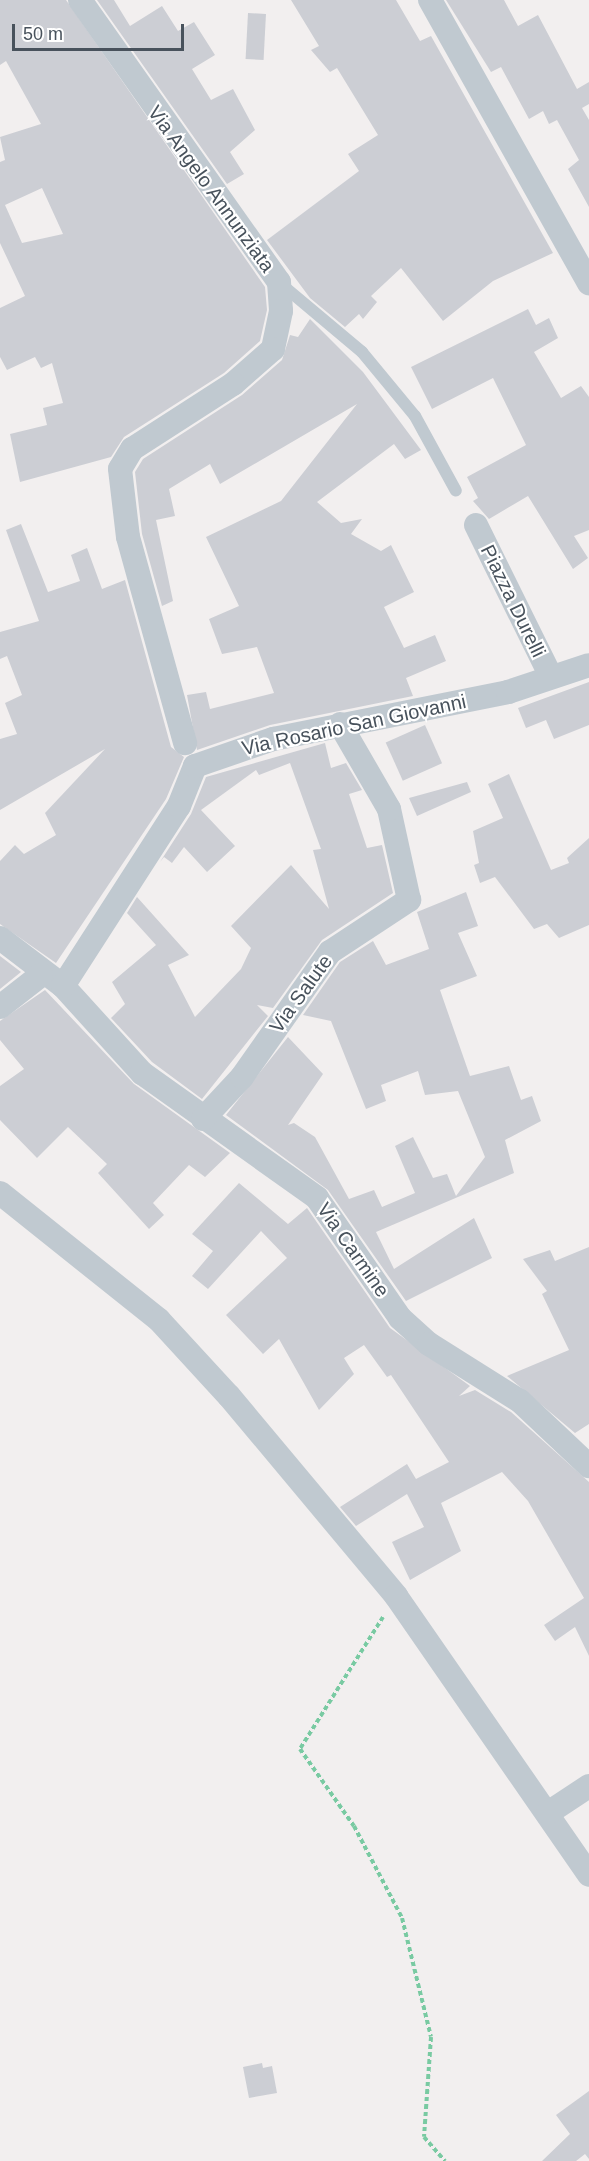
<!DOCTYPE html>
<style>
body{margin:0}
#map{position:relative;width:589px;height:2161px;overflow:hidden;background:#f2efef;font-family:Helvetica,sans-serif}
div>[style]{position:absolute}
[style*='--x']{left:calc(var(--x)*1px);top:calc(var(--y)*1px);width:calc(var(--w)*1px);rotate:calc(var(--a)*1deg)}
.building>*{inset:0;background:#ccced4;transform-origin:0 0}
.path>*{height:4px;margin-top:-2px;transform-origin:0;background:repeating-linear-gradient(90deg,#79caa2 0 4.5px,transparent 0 7.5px)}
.service>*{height:12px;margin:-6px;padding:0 6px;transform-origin:6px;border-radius:6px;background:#c0c9d0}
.minor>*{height:24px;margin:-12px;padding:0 12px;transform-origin:12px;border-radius:12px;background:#c0c9d0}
span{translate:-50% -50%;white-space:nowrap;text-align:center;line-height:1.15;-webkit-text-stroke:4.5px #fff;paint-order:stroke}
.street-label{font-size:20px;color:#48525c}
.scale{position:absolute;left:12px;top:24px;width:172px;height:27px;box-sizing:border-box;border:3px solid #48525c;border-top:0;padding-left:8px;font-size:18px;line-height:21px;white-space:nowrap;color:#48525c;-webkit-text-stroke:4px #fff;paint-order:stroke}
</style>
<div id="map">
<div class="building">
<div style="clip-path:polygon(evenodd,0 0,66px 0,265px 287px,267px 310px,260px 341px,224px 373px,124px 437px,111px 457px,20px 482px,10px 434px,47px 425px,43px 408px,63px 403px,52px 363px,41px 368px,35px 357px,7px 370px,0 357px,0 308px,25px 296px,0 243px,0 162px,5px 160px,0 137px,41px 124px,6px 61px,0 65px,0 0,42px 188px,63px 234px,22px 243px,5px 205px,42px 188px)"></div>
<div style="clip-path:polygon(97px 0,114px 0,130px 26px,162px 6px,178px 31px,194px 22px,215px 55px,192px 69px,211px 100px,233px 89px,255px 130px,230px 152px,244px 174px,227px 184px)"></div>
<div style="clip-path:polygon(291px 0,396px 0,420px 41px,431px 36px,553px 253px,493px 281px,443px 321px,401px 268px,371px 296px,377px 302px,363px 319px,359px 314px,345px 327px,310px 298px,267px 240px,359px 171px,348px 154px,378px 135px,337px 68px,330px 72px,311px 50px,319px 46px)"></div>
<div style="clip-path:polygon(446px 0,504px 0,518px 26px,538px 15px,577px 89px,589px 82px,589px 104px,582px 108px,589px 120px,589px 207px,568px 169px,579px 160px,557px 120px,549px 124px,543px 111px,529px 119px,501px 67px,491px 72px)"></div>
<div style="left:248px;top:13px;width:18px;height:46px;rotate:3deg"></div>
<div style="clip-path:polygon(528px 309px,536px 325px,549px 318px,558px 338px,534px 352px,561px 398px,581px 386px,589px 397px,589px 530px,574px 536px,588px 558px,573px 569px,528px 496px,489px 519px,473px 501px,478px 498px,467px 477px,526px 445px,493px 378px,432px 409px,411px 367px)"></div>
<div style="clip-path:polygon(310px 319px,363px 372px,421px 450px,405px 459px,394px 444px,317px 502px,341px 523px,362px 519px,351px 534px,381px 551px,391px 545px,414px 592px,384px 607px,404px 648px,435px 635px,446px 661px,406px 678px,413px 696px,270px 725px,197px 750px,187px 695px,206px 692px,210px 709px,274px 693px,257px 647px,222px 654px,209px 619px,239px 606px,206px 537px,281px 501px,357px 404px,220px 484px,210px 464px,169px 489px,175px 516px,156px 520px,173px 601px,162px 606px,142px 534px,135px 472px,143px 459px,242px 395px,282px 360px,290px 335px,298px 337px)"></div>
<div style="clip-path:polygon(21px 524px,48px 592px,80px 581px,71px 555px,87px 548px,102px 589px,125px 580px,171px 747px,184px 757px,166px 799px,56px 963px,0 924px,0 861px,15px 845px,24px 854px,56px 835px,45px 813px,105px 749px,0 810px,0 739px,17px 734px,5px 703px,22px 695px,7px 656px,0 659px,0 632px,39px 621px,6px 530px)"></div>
<div style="clip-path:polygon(589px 682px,589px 725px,554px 739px,546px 720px,526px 728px,518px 708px)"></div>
<div style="left:425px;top:725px;width:42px;height:43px;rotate:66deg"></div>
<div style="clip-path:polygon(325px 743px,331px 768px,346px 763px,362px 790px,349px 794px,367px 848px,382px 845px,393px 893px,322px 940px,273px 1008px,257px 1005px,268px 1016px,202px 1099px,152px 1062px,111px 1018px,125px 1004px,112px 982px,156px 945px,127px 913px,137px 897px,189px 955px,168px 965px,195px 1017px,241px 969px,251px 948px,231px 926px,291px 865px,329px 909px,313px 850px,321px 849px,290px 763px,259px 775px,256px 770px,201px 810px,235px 846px,207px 872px,184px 847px,172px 863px,164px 857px,160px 862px,191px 814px,206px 777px)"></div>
<div style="clip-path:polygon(509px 774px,551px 870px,569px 863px,567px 858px,589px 838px,589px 925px,559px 938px,547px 924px,534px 929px,495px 877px,480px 883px,474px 865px,479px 863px,473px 831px,503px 818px,488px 784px)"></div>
<div style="clip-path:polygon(467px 782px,471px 792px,417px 816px,409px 798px)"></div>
<div style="clip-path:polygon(466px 892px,478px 926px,458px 933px,477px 976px,440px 990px,470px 1076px,509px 1066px,521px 1100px,532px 1096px,541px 1121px,505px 1140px,514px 1173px,376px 1232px,394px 1269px,474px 1218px,492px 1258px,406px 1301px,328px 1190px,226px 1115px,288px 1037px,323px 1074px,288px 1125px,294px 1123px,315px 1137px,349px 1199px,374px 1190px,382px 1207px,415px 1193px,395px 1146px,413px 1137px,433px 1178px,447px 1174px,456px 1196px,485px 1157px,458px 1091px,425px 1095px,418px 1071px,381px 1085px,386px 1101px,366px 1109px,331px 1021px,303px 1015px,340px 962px,373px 941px,386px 965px,429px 949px,417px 912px)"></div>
<div style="clip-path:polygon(0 956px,21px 972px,0 989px)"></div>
<div style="clip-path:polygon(45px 990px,134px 1084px,230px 1153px,205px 1177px,189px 1165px,153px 1203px,164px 1215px,149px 1229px,98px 1173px,107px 1164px,68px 1127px,37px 1158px,0 1120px,0 1086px,24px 1069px,0 1040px,0 1021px)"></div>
<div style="clip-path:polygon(239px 1183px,288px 1224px,307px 1208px,390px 1328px,470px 1386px,459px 1396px,475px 1390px,511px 1412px,589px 1482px,589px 1656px,575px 1627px,555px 1641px,544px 1625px,584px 1598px,528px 1501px,502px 1472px,441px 1503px,461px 1551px,410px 1580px,392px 1542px,424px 1527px,407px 1494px,356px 1526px,340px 1507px,407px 1464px,416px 1479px,449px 1462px,391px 1375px,387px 1377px,364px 1345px,344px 1358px,354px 1374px,319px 1410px,279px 1339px,263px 1354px,226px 1315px,287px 1258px,261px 1231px,208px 1289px,192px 1276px,213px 1251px,192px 1234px)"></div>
<div style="clip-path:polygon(589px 1247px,589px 1424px,575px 1433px,507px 1376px,569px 1350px,542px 1294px,547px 1291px,523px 1259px,550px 1250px,555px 1261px)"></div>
<div style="clip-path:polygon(262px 2063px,263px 2068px,272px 2066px,277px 2093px,249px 2098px,243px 2067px)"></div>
<div style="clip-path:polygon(589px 2091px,589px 2159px,585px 2154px,576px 2161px,542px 2161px,570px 2134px,556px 2115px)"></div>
</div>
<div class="path">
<div style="--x:383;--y:1617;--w:156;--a:122.2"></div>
<div style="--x:300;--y:1749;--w:94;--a:55"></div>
<div style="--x:354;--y:1826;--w:104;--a:62.4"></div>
<div style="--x:402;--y:1918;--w:122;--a:76.3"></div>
<div style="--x:431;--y:2037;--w:100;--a:94"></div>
<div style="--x:424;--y:2137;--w:32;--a:49"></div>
</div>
<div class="service">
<div style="--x:281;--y:284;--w:106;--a:40"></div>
<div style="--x:362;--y:352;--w:83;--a:50.4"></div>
<div style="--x:415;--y:416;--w:85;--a:61.3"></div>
</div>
<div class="minor">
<div style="--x:80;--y:0;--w:345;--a:54.8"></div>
<div style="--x:279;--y:282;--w:29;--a:86"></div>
<div style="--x:281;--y:311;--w:39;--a:102"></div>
<div style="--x:273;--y:349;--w:53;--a:138.8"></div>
<div style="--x:233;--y:384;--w:120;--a:147.2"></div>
<div style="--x:132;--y:449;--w:23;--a:121"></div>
<div style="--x:120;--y:469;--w:68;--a:83.3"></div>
<div style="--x:128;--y:537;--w:214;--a:74.5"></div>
<div style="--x:430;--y:0;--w:325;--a:60.7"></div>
<div style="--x:476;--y:525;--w:169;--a:63.7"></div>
<div style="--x:0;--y:938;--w:79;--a:37.3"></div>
<div style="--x:63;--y:986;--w:118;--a:47.8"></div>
<div style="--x:142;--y:1073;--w:215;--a:35.5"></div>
<div style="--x:317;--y:1198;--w:146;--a:55.3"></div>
<div style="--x:400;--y:1318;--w:39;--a:42"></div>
<div style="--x:429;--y:1344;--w:107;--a:32.1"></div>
<div style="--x:520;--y:1401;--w:95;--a:43.3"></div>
<div style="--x:63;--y:986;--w:214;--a:-57.2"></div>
<div style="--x:179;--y:806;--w:43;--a:-68.2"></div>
<div style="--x:195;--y:766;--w:83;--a:-19.1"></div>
<div style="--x:273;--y:739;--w:240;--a:-11.3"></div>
<div style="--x:508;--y:692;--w:85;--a:-18.4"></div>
<div style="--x:0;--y:1007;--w:52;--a:-38"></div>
<div style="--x:203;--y:1119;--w:57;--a:-47.1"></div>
<div style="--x:242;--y:1077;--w:153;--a:-54.9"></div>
<div style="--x:330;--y:952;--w:95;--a:-33.4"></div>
<div style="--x:409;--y:900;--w:93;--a:-102.4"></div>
<div style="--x:389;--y:809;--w:98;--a:-120"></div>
<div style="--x:0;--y:1193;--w:203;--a:38.6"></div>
<div style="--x:159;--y:1320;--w:103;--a:47.4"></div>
<div style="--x:229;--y:1396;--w:261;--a:50.1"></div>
<div style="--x:396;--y:1596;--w:339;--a:55.3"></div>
<div style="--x:548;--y:1813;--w:49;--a:-33.4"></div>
</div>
<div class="street-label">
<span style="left:211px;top:189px;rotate:54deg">Via Angelo Annunziata</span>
<span style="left:513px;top:601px;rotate:64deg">Piazza Durelli</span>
<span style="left:354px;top:725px;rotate:-12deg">Via Rosario San Giovanni</span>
<span style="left:301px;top:994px;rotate:-54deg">Via Salute</span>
<span style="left:353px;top:1250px;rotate:55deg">Via Carmine</span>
</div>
<div class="scale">50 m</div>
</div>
